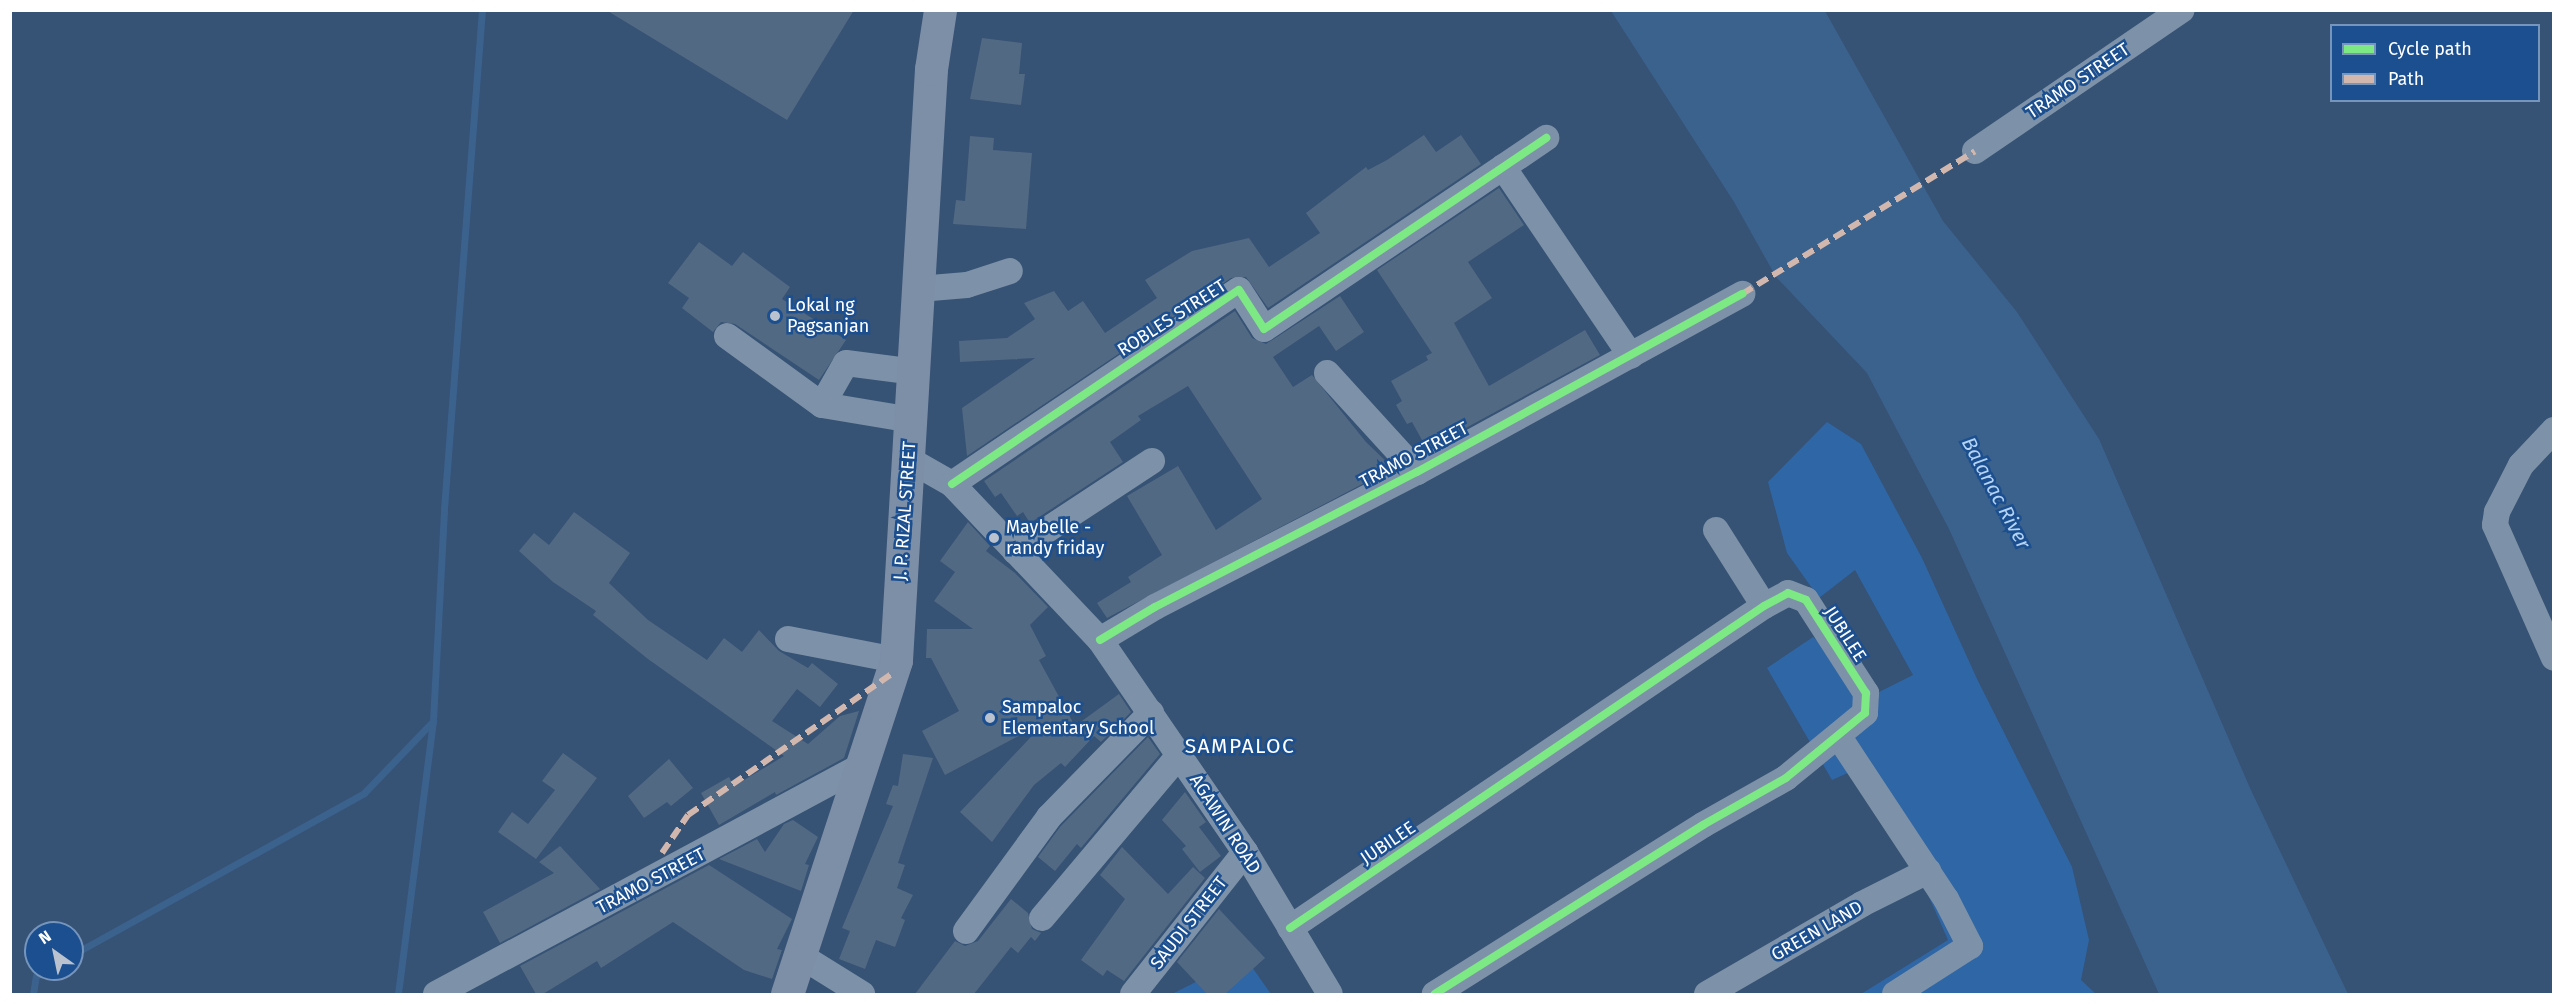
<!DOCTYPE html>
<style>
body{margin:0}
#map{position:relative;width:2564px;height:1005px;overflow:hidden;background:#365274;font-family:"Fira Sans",sans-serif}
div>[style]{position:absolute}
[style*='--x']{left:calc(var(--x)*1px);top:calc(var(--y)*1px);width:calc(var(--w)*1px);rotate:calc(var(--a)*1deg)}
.green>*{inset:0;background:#2f66a5}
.water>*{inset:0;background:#3b618d}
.stream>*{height:7px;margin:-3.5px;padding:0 3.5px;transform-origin:3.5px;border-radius:3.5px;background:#3b618d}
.building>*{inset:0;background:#526984}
.minor>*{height:26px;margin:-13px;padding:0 13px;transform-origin:13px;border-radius:13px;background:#7d92a8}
.major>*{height:33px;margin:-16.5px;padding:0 16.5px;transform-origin:16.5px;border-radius:16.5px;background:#7d8ea7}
.quiet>*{height:6px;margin-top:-3px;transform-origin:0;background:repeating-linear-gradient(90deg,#d1b7ad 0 12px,transparent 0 18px)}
.cycleway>*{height:8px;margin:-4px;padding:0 4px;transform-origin:4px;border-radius:4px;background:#7ce984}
.dots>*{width:16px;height:16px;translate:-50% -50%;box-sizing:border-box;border:3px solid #1b4f8f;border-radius:50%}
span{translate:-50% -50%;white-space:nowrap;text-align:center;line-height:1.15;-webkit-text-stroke:5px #1b4f8f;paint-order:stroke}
.street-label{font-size:18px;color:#fff}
.poi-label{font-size:18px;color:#fff}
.left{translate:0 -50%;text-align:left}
.water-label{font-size:20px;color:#b5d3f5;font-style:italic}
.quarter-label{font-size:21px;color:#fff;letter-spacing:1.5px}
.frame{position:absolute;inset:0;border:12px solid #fff;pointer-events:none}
.legend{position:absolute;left:2330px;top:24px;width:210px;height:78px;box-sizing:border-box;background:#1b4f8f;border:2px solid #7695bc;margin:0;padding:8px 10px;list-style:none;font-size:18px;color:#fff}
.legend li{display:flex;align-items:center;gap:12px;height:30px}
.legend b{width:30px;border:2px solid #7695bc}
.north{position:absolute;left:24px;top:921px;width:60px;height:60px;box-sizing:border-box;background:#1b4f8f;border:2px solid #7695bc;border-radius:50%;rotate:327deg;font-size:16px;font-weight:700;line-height:24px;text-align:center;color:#fff}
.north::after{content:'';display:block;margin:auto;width:21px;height:27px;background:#b9c2ce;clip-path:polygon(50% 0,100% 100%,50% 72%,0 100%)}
</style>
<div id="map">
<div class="green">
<div style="clip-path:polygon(1827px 422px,1861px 444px,1922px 558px,1978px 681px,2072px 867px,2089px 940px,2081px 980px,2096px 994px,1861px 994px,1948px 940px,1870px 763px,1832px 780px,1767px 668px,1813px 637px,1877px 693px,1913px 675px,1855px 570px,1819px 598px,1787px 553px,1768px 482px)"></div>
<div style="clip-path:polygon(1245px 957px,1271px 994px,1172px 994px)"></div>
</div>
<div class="water">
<div style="clip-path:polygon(1611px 11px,1825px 11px,1943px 221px,2017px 312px,2099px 439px,2250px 788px,2348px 994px,2159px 994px,1949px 529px,1867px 373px,1776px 277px,1734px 202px)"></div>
</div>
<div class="stream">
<div style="--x:72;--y:955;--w:334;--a:-29"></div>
<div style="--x:364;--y:793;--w:100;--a:-46.2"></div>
<div style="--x:433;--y:721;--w:212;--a:-87"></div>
<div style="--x:444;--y:509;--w:500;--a:-85.65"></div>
<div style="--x:33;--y:994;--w:18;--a:-81"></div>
<div style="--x:36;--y:976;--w:15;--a:-28"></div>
<div style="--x:398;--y:994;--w:275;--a:-82.7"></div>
</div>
<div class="building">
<div style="clip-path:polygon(606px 10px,854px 10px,787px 120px)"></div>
<div style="clip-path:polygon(982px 38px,1022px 43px,1019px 74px,1025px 74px,1021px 105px,970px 99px)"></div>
<div style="clip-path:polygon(1424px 135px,1436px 152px,1461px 135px,1481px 164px,1268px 308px,1246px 277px,1231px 278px,967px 456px,962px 408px,1035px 358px,960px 362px,959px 341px,1007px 338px,1035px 319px,1024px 303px,1054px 291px,1068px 311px,1083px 301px,1105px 333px,1157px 298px,1145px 280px,1192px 251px,1249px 238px,1269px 267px,1320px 233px,1306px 213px,1366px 167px,1368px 170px,1387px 160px)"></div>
<div style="clip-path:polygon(970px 136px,994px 138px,993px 150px,1032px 153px,1026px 229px,953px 224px,956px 200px,965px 201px)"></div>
<div style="clip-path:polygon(1499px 188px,1524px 225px,1468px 262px,1492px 298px,1454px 323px,1489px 386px,1585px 330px,1600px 355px,1427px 449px,1412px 422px,1407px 424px,1396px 405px,1402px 401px,1391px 381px,1428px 360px,1426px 356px,1432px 353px,1377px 270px)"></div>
<div style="clip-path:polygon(699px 242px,732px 266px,743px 252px,790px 287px,782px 299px,846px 340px,819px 380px,735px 324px,721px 322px,713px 332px,682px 308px,689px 298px,668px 283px)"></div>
<div style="clip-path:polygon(1340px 296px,1364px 332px,1336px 351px,1319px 326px,1273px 357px,1293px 387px,1312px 375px,1366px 442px,1393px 468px,1107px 618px,1097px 603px,1131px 582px,1128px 577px,1162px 555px,1127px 496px,1178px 466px,1216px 530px,1262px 499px,1188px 386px,1138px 416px,1141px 420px,1110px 442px,1123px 462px,1030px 523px,1023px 512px,1017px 516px,1001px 493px,995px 497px,984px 481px,1235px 311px,1252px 338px,1266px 344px)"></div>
<div style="clip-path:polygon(574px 512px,630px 553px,609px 583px,648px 620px,707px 660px,724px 638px,742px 652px,759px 630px,779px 651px,808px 668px,812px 663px,838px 684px,820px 707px,797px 689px,772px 721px,808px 744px,840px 716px,859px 711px,844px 758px,776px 795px,775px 792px,719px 825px,701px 793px,729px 777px,734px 786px,784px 756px,648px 659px,593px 615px,596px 611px,553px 582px,519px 551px,534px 533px,549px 545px)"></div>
<div style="clip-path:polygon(968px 522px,990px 546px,986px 551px,1015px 573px,1048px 607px,1030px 625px,1046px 656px,1039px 660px,1075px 726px,1119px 694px,1131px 712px,1101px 742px,1094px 736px,1065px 767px,1061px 763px,1034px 785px,992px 842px,960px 812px,1045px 722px,945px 775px,922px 731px,959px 711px,931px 658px,926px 658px,927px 629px,973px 629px,934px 601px,955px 572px,940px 561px)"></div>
<div style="clip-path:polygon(1148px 737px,1160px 754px,1081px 848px,1077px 844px,1055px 871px,1038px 857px,1060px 827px)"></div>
<div style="clip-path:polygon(563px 753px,597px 778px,536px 859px,498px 832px,512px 812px,528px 824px,555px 790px,542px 781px)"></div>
<div style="clip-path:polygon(903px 754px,933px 758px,898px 863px,905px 865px,897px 888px,913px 895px,901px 918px,905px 920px,895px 947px,876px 940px,865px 969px,839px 959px,850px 931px,842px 928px,893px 806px,886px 804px,893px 785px,898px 786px)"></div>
<div style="clip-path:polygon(669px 759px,693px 788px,671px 806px,667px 802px,644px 818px,628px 796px)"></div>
<div style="clip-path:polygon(1185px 792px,1206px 822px,1199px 827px,1221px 856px,1200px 872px,1182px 849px,1186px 846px,1162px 820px)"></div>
<div style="clip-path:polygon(793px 820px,818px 837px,805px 864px,809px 865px,801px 891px,719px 859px,757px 839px,765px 852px,784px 824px)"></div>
<div style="clip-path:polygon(560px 846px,600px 889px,500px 943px,483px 912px,554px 873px,539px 862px)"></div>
<div style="clip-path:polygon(1122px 847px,1168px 894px,1193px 867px,1205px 878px,1124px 981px,1107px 970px,1103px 976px,1081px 960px,1125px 899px,1100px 875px)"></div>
<div style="clip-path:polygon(709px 865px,792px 919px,777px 949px,782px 950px,772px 979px,744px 970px,673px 922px,601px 968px,597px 961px,543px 994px,536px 994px,520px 966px)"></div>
<div style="clip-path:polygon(1011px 899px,1028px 913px,1032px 929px,1041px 933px,1035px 941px,1031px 937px,1018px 953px,1011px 947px,974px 994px,915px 994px,955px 941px,965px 946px,978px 941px)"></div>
<div style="clip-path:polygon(1219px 909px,1265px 958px,1225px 994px,1207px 994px,1177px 962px)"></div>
</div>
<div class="minor">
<div style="--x:1975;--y:151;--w:250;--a:-34.3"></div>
<div style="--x:1503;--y:167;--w:228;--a:55.9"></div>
<div style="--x:919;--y:289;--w:48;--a:-4.8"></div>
<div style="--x:967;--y:285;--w:45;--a:-18"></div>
<div style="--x:727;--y:336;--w:117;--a:36"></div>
<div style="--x:1327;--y:373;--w:134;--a:47.7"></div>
<div style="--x:912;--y:420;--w:91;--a:-170.5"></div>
<div style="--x:822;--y:405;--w:48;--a:-60.3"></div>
<div style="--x:846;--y:363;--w:70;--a:7.4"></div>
<div style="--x:2554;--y:430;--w:48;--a:133.3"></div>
<div style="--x:2521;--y:465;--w:53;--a:117.1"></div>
<div style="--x:2497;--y:512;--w:13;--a:99"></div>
<div style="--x:2495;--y:525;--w:145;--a:66.1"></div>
<div style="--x:908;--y:459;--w:51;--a:29.6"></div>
<div style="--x:952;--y:484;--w:215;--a:46.5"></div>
<div style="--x:1100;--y:640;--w:257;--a:55.6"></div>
<div style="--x:1245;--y:852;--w:165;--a:59.1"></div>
<div style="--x:952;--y:484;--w:346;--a:-34.1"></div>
<div style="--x:1239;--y:290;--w:46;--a:57.3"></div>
<div style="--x:1264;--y:329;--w:341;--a:-34.1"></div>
<div style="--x:1716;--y:530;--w:90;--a:57.7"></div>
<div style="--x:1015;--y:551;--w:164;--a:-33.3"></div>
<div style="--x:788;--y:639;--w:110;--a:11"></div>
<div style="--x:1100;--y:640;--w:64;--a:-31"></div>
<div style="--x:1155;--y:607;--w:295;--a:-27.3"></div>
<div style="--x:1417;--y:472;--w:371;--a:-28.7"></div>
<div style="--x:1839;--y:737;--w:194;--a:56.6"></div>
<div style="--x:1946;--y:899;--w:53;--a:62.9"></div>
<div style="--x:1970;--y:946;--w:89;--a:147.4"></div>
<div style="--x:1042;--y:918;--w:214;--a:-49.9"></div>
<div style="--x:1290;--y:928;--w:573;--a:-34.19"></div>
<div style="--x:1764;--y:606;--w:27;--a:-28"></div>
<div style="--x:1788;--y:593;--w:19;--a:21"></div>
<div style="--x:1806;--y:600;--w:111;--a:57.2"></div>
<div style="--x:1866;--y:693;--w:20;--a:93"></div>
<div style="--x:1865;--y:713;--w:102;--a:140.6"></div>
<div style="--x:1786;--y:778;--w:95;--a:150.5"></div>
<div style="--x:1703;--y:825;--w:317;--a:147.8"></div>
<div style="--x:966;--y:931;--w:141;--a:-53.9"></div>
<div style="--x:1049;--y:817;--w:146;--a:-45.6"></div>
<div style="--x:801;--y:956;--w:72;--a:31.9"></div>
<div style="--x:436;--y:994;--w:487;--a:-28.2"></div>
<div style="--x:1133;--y:994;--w:181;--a:-51.7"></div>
<div style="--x:1707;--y:994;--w:179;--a:-30.1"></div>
<div style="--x:1862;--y:904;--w:74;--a:-26.6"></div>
</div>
<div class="major">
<div style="--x:787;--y:994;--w:351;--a:-71.9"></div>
<div style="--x:896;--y:660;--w:592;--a:-86.61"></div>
<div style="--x:931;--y:69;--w:60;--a:-81.3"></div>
</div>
<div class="quiet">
<div style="--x:1742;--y:294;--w:273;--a:-31.5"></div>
<div style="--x:662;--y:853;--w:46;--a:-55.6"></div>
<div style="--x:688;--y:815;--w:248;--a:-34.7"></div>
</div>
<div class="cycleway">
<div style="--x:952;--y:484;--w:346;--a:-34.1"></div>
<div style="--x:1239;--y:290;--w:46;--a:57.3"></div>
<div style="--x:1264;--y:329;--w:341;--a:-34.1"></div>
<div style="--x:1100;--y:640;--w:64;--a:-31"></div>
<div style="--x:1155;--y:607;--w:295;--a:-27.3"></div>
<div style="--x:1417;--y:472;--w:371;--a:-28.7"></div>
<div style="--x:1290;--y:928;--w:573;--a:-34.19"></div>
<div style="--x:1764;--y:606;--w:27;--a:-28"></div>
<div style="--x:1788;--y:593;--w:19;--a:21"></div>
<div style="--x:1806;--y:600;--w:111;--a:57.2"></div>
<div style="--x:1866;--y:693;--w:20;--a:93"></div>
<div style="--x:1865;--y:713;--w:102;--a:140.6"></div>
<div style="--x:1786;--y:778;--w:95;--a:150.5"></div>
<div style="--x:1703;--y:825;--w:317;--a:147.8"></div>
</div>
<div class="dots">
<div style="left:775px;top:316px;background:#b9c2ce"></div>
<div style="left:994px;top:538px;background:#b9c2ce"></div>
<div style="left:990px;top:718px;background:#b9c2ce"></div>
</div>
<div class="street-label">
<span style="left:2078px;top:81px;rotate:-34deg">TRAMO STREET</span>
<span style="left:1172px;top:318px;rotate:-33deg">ROBLES STREET</span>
<span style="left:1414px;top:455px;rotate:-28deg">TRAMO STREET</span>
<span style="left:905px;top:511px;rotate:-86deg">J. P. RIZAL STREET</span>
<span style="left:1845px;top:634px;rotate:57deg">JUBILEE</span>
<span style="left:1225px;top:824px;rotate:57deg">AGAWIN ROAD</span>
<span style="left:1388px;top:843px;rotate:-34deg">JUBILEE</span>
<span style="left:651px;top:881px;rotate:-28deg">TRAMO STREET</span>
<span style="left:1189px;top:923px;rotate:-52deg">SAUDI STREET</span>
<span style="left:1817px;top:931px;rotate:-30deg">GREEN LAND</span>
</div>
<div class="poi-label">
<span class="left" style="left:787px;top:316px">Lokal ng<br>Pagsanjan</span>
<span class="left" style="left:1006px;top:538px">Maybelle -<br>randy friday</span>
<span class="left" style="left:1002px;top:718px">Sampaloc<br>Elementary School</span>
</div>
<div class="water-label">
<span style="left:1996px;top:493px;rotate:62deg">Balanac River</span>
</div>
<div class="quarter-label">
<span style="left:1240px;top:746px">SAMPALOC</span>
</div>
<div class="frame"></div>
<ul class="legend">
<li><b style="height:8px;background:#7ce984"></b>Cycle path</li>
<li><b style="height:8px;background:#d1b7ad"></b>Path</li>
</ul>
<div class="north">N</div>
</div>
